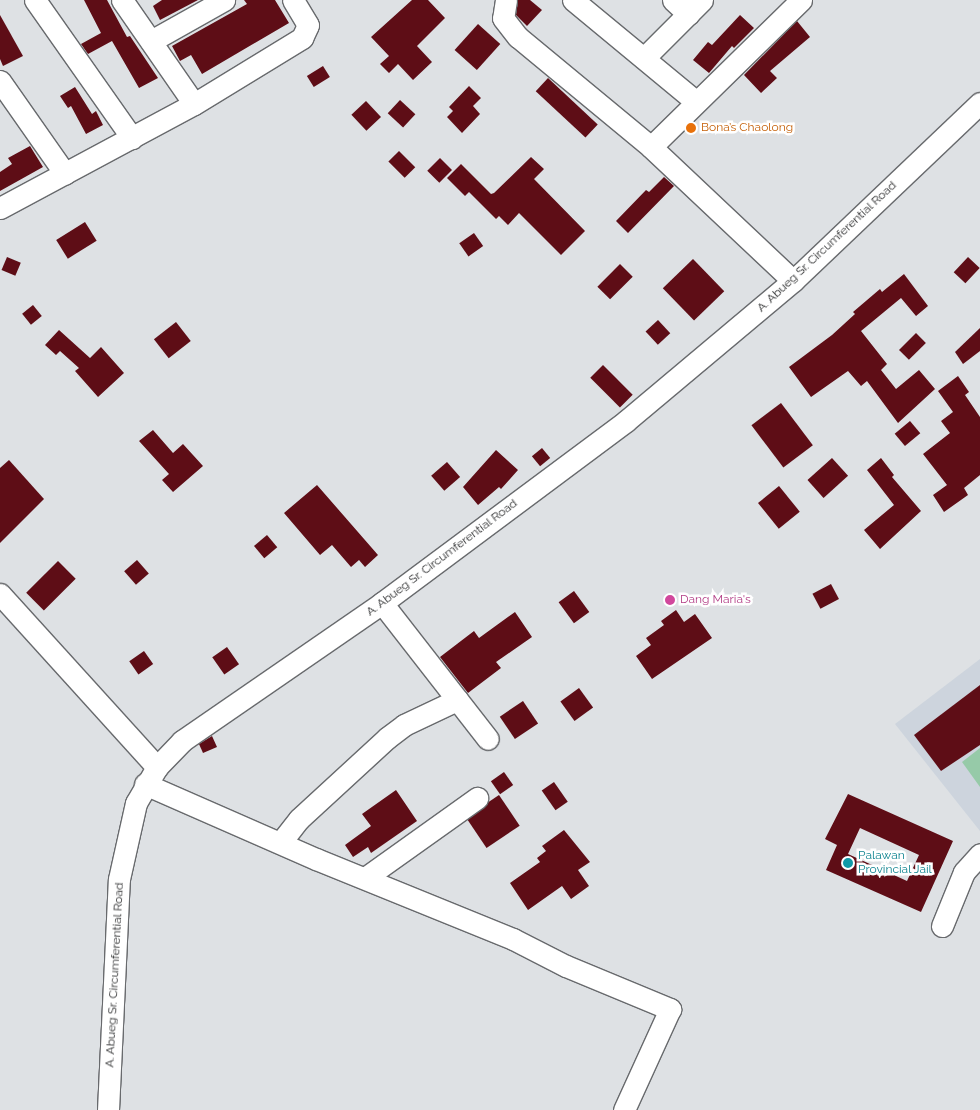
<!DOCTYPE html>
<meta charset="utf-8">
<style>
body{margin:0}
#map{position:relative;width:980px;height:1110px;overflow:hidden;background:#dee1e4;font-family:Raleway,sans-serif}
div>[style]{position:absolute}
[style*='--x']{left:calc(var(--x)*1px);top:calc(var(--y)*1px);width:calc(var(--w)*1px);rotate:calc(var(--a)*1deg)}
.built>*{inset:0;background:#cdd4dd}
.green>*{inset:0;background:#96caa8}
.building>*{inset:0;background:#5e0d16;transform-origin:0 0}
.roads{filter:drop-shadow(1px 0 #686a6d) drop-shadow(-1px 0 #686a6d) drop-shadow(0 1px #686a6d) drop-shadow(0 -1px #686a6d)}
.minor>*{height:21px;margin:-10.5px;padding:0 10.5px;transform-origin:10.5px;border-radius:10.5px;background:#fff}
.dots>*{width:14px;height:14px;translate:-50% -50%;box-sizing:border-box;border:2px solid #fff;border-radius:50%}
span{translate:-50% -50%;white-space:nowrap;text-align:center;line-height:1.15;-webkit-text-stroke:5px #fff;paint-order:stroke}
.food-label{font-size:12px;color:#c56008}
.left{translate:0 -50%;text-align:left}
.street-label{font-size:12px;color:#28292a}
.hotel-label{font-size:12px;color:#b23c85}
.culture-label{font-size:12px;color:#0d838f}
</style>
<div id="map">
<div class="built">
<div style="clip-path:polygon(980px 659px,980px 831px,895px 724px)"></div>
</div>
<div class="green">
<div style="clip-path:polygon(980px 748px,980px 787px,962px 762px)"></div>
</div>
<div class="building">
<div style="clip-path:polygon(84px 0,107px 0,127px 37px,130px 36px,158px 78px,139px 88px,112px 41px,88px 54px,81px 44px,101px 33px)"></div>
<div style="clip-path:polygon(162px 0,198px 0,160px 20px,153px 6px)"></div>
<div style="clip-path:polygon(244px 0,275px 0,289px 23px,202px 74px,191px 55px,180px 61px,172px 46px,247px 4px)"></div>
<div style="clip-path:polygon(412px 0,428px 0,445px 18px,417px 46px,432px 62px,413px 80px,398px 64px,389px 73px,380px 64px,389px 56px,371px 37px)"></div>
<div style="clip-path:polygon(518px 0,530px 0,542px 10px,527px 26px,516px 15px)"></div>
<div style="clip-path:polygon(0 15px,23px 56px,3px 66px,0 59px)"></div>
<div style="clip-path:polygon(740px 15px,754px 28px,734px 48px,732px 46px,709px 73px,693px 60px,708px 42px,712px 45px)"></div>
<div style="clip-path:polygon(797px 21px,810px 37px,770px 71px,777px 78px,761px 93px,744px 75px)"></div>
<div style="left:478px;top:24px;width:30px;height:35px;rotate:42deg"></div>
<div style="left:323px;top:66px;width:13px;height:19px;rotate:58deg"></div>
<div style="left:548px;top:78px;width:68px;height:18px;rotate:43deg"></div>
<div style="clip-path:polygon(469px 86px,481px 98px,473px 106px,480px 114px,462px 133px,447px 117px,453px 111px,449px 107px)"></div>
<div style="clip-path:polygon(75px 87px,92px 114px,96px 111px,103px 125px,86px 134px,71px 106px,68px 108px,60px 96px)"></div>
<div style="left:400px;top:100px;width:21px;height:18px;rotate:43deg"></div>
<div style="left:366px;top:101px;width:22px;height:20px;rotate:47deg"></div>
<div style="clip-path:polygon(30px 146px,43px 167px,0 191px,0 172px,12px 164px,8px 158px)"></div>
<div style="left:399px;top:151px;width:23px;height:15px;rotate:45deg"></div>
<div style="clip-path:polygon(531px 157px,544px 169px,534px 179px,585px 231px,561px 255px,519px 213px,508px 225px,499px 216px,496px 219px,469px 192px,465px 196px,447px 178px,461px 164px,491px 194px,494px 193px)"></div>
<div style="left:440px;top:158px;width:17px;height:18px;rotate:45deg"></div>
<div style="clip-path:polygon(664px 177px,674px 186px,628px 233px,616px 221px,646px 190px,649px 192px)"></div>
<div style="left:85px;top:222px;width:22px;height:34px;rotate:58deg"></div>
<div style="left:474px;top:233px;width:16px;height:18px;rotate:55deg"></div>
<div style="left:7px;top:257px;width:15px;height:14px;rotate:23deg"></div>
<div style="left:968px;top:257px;width:16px;height:21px;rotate:43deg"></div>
<div style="left:693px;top:259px;width:45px;height:42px;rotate:46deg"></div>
<div style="left:620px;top:264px;width:18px;height:32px;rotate:45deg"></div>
<div style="clip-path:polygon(904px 274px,928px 306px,916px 316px,901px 298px,861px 331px,887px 364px,881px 370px,896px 389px,919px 370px,935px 389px,898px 423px,867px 381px,861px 386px,848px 371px,811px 397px,789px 367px,832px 335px,855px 314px,853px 312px,880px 289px,882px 292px)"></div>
<div style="left:33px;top:305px;width:14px;height:14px;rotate:51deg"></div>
<div style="left:658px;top:320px;width:18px;height:17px;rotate:47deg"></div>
<div style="left:176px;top:322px;width:24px;height:28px;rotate:52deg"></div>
<div style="clip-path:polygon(980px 328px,980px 351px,963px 364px,955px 352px)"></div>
<div style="clip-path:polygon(59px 330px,90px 358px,101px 347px,124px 373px,98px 397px,75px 371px,79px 368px,60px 351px,56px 355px,45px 345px)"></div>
<div style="left:916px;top:333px;width:14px;height:24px;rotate:45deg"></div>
<div style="left:603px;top:365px;width:42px;height:18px;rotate:45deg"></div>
<div style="clip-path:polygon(958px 376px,969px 392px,965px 395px,980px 417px,980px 475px,964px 488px,968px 495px,944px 512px,933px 495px,947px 485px,923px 454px,950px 433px,941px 421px,953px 412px,938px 391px)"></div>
<div style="left:781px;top:403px;width:53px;height:37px;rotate:53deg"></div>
<div style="left:910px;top:421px;width:16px;height:20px;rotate:50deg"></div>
<div style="clip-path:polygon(153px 430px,173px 453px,183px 444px,203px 466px,173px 492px,162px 480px,169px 474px,139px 441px)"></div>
<div style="left:542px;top:448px;width:13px;height:13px;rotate:51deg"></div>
<div style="clip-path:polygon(496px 450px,518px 470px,501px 489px,499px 487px,478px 505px,463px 487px)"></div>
<div style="left:832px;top:458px;width:24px;height:33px;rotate:48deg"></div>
<div style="clip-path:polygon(881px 458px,894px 475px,892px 477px,921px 511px,880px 549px,864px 530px,894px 505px,867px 470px)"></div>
<div style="clip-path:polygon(9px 460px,44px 499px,0 543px,0 468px)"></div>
<div style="left:447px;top:462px;width:20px;height:21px;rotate:49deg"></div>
<div style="clip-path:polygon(317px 485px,378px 555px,365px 567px,359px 560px,351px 567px,332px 545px,320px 555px,284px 513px)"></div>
<div style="left:779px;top:486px;width:33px;height:27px;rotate:51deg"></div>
<div style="left:267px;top:535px;width:16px;height:17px;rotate:50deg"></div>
<div style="left:137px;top:560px;width:18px;height:17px;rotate:49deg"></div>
<div style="left:58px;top:561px;width:25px;height:45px;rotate:45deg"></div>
<div style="left:831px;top:584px;width:17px;height:21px;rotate:62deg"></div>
<div style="left:574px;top:591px;width:26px;height:19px;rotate:54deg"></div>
<div style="clip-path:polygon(676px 610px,684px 622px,695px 614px,712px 638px,652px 679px,636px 656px,651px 645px,646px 638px,664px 625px,661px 621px)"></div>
<div style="clip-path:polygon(515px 612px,532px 637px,496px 662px,501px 668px,468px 693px,440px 657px,474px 631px,479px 638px)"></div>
<div style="left:227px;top:647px;width:21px;height:18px;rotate:55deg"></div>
<div style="left:144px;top:651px;width:16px;height:18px;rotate:55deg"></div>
<div style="clip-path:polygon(980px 685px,980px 745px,941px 771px,914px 735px)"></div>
<div style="left:579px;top:688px;width:24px;height:23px;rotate:54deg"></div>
<div style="left:523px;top:701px;width:27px;height:28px;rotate:56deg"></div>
<div style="clip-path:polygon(212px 736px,217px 747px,203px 753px,199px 744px)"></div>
<div style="left:504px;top:772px;width:16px;height:16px;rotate:55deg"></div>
<div style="left:554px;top:782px;width:24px;height:15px;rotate:55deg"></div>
<div style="clip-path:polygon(396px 790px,417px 821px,371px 853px,368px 847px,353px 857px,345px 845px,371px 826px,362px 814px)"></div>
<div style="clip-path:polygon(evenodd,848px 794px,953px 841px,921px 912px,826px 870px,837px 845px,825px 839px,848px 794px,860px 828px,919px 855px,907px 881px,848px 854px,860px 828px)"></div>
<div style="left:499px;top:795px;width:37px;height:40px;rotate:56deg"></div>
<div style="clip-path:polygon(564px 830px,590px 862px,578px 870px,589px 886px,571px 899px,562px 886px,528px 910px,510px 883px,540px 862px,537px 858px,546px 851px,542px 846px)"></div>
</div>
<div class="roads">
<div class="minor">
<div style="--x:35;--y:0;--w:169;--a:54.9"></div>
<div style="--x:122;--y:0;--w:126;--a:55.3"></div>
<div style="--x:506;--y:0;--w:18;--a:99"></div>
<div style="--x:503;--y:18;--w:24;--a:52"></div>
<div style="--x:518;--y:37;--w:173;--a:39.6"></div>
<div style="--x:651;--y:147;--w:195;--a:43.3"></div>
<div style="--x:573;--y:0;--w:158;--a:39.6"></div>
<div style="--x:673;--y:0;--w:21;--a:43"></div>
<div style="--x:151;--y:41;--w:84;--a:-29.3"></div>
<div style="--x:644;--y:58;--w:82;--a:-45"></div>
<div style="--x:0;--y:81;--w:113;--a:55"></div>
<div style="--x:651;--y:147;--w:210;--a:-44.4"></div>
<div style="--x:0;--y:208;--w:220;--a:-28.2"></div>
<div style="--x:194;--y:104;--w:127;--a:-31.4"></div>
<div style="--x:302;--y:38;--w:14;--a:-65"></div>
<div style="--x:308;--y:25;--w:29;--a:-121"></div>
<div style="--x:0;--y:594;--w:234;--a:47.8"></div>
<div style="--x:382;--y:603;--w:172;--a:52.1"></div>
<div style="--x:145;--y:784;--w:187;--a:23.7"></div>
<div style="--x:316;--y:859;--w:213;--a:22.1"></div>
<div style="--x:513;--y:939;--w:59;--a:27"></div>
<div style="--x:566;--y:966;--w:113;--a:22.5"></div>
<div style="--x:670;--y:1009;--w:111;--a:114.5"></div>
<div style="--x:281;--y:842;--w:29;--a:-52"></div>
<div style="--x:299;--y:819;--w:120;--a:-42.6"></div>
<div style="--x:387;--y:738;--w:21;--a:-37"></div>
<div style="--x:404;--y:725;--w:59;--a:-25.3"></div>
<div style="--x:365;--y:878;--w:138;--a:-35.5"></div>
<div style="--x:942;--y:926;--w:58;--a:-67.8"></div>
<div style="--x:964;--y:872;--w:24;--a:-48"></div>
<div style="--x:108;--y:1110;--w:231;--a:-87.3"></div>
<div style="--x:119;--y:879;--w:78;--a:-77.4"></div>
<div style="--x:136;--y:803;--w:42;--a:-59.7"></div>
<div style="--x:157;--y:767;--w:36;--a:-46"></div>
<div style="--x:182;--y:741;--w:243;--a:-34.6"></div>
<div style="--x:382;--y:603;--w:304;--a:-36.7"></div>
<div style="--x:626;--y:421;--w:218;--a:-40"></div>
<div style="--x:793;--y:281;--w:258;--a:-43.6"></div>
</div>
</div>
<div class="dots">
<div style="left:691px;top:128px;background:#e8710a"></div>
<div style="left:670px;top:600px;background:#d1479c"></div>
<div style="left:848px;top:863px;background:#0f9aa8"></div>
</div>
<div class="food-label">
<span class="left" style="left:701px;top:128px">Bona’s Chaolong</span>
</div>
<div class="street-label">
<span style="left:827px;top:247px;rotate:-43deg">A. Abueg Sr. Circumferential Road</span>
<span style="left:442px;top:558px;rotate:-37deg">A. Abueg Sr. Circumferential Road</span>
<span style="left:115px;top:975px;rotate:-87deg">A. Abueg Sr. Circumferential Road</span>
</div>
<div class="hotel-label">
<span class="left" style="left:680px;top:600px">Dang Maria's</span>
</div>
<div class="culture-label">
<span class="left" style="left:858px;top:863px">Palawan<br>Provincial Jail</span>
</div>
</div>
